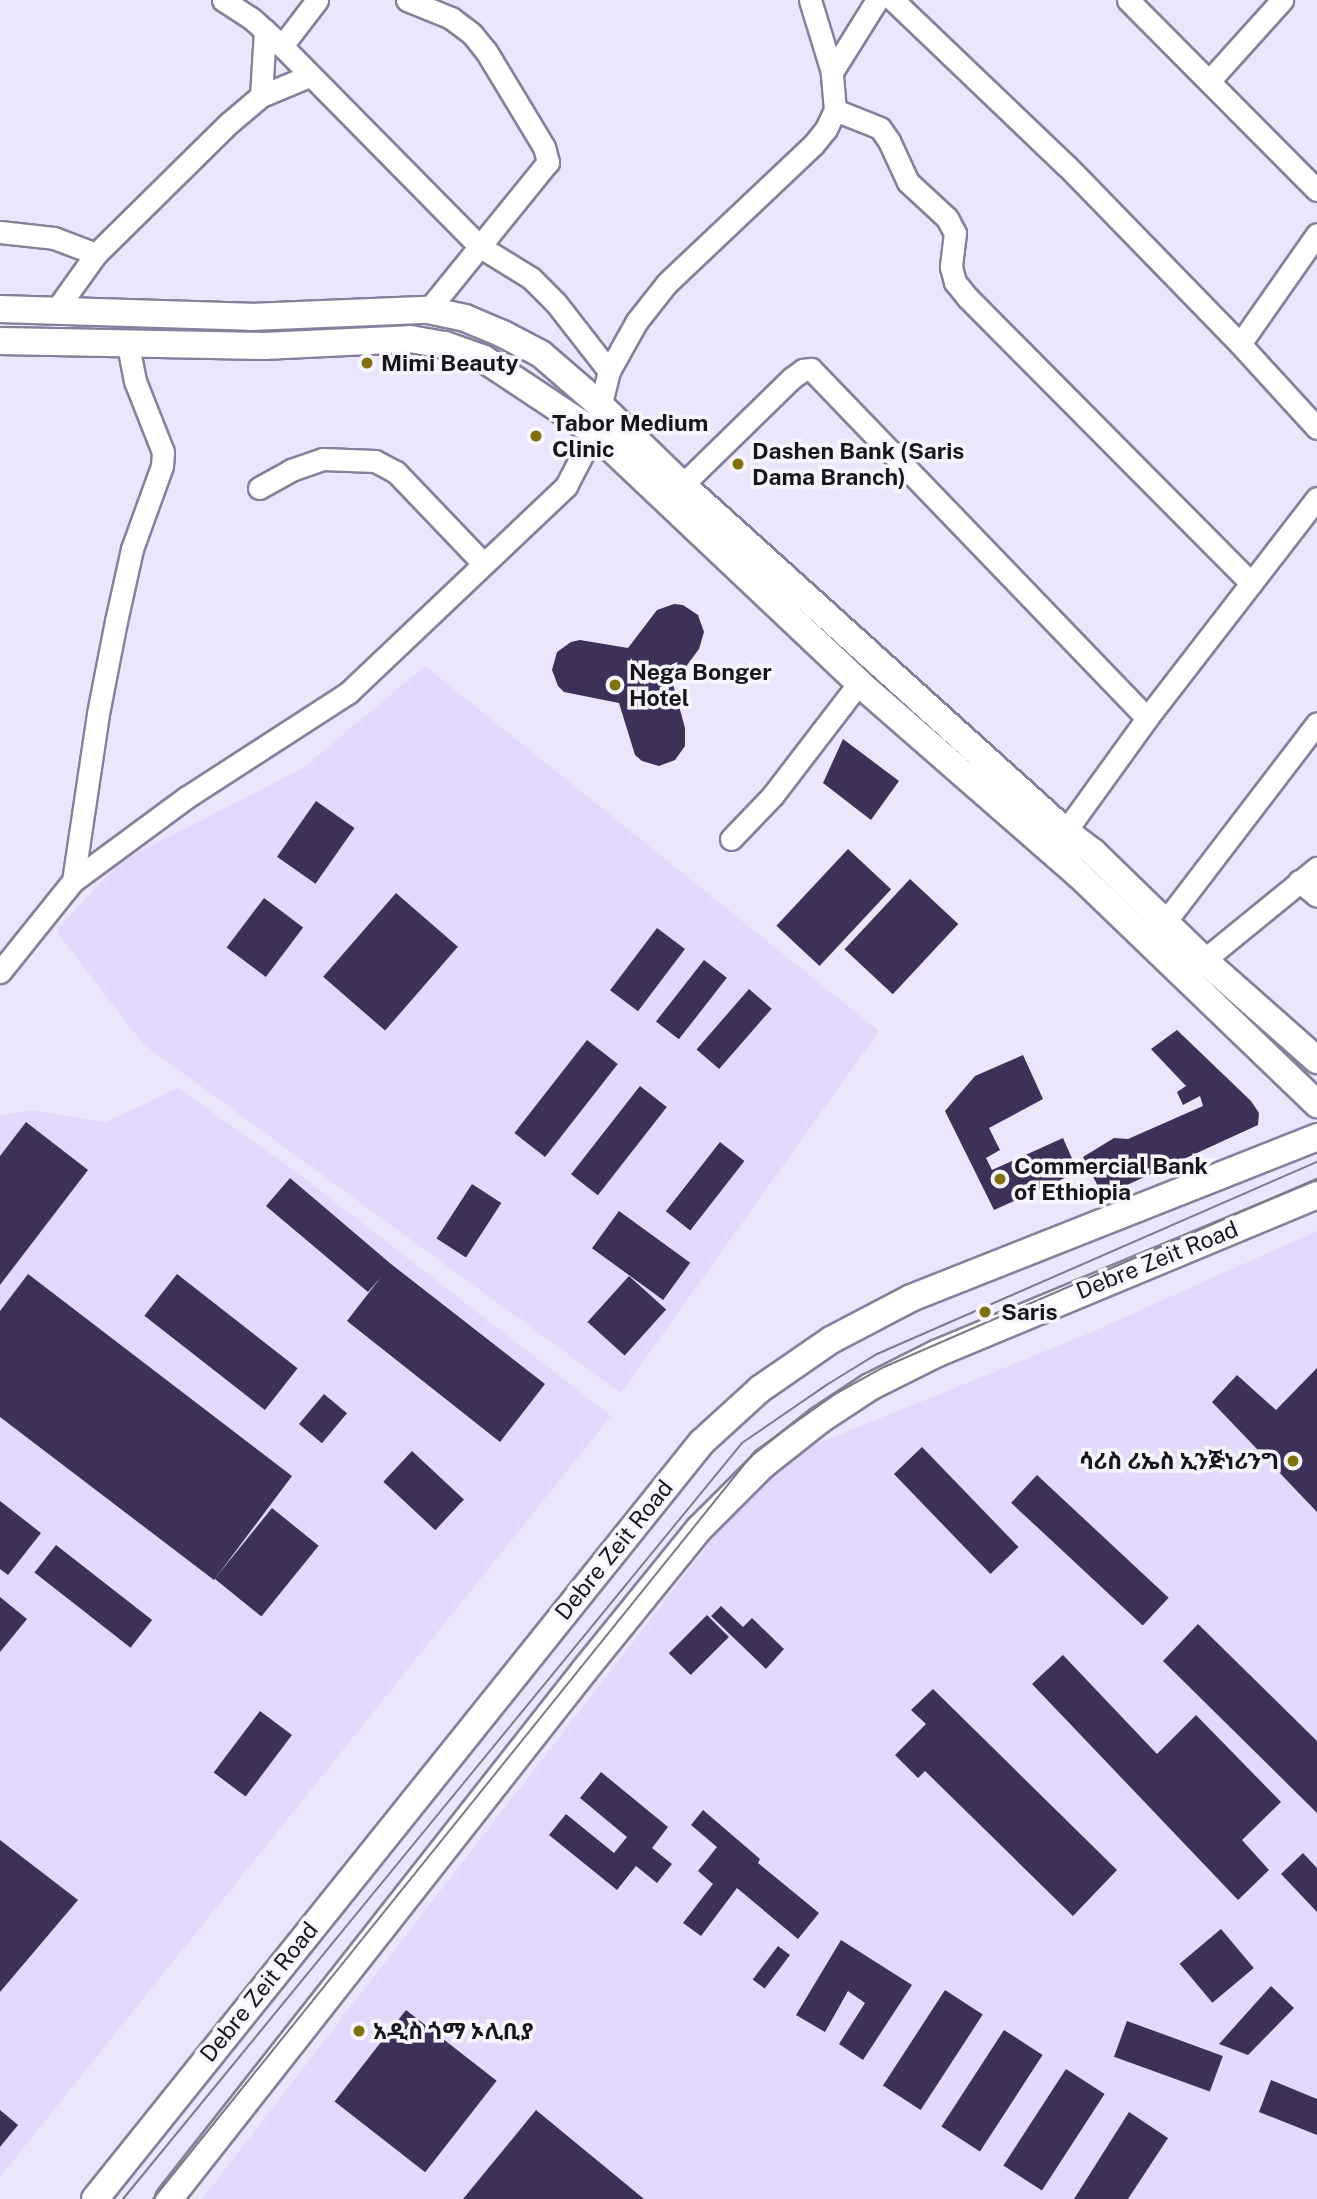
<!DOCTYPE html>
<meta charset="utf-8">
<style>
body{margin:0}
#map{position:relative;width:1317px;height:2199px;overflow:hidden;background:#ece6fd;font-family:"Public Sans","Noto Sans Ethiopic",sans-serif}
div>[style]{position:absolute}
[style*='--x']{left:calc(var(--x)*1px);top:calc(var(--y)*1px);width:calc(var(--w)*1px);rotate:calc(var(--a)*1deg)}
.built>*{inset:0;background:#e3d9fd}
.building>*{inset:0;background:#3e3059;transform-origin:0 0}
.roads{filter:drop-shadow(2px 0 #88809a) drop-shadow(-2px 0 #88809a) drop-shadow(0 2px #88809a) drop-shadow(0 -2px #88809a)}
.minor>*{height:21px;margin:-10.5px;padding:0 10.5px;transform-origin:10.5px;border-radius:10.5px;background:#fff}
.major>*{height:26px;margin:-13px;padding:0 13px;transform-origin:13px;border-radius:13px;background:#fff}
.tram>*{height:2px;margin:-1px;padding:0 1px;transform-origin:1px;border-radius:1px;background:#7e7a8a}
.dots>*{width:19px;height:19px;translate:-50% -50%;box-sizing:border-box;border:4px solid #f8f6fc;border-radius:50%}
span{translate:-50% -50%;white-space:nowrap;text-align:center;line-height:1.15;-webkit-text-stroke:7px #f8f6fc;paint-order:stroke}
.poi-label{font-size:23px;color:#17141e;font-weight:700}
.left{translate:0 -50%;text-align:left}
.right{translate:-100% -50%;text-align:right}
.street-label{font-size:23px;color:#17141e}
</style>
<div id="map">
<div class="built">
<div style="clip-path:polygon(425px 666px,879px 1031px,621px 1393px,143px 1044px,56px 931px,120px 862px,303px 768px)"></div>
<div style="clip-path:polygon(178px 1088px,299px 1174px,611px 1416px,0 2177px,0 1116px,29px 1110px,106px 1122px)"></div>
<div style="clip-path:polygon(1317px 1231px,1317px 2199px,202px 2199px,772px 1462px,1085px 1335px)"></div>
</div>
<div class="building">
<div style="clip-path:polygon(674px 604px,683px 605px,698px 615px,704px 632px,699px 649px,673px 684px,685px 728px,685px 746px,675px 760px,659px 766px,642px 761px,635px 755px,619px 703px,564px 692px,558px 686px,552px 670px,557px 652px,571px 642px,580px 640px,628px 648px,657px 610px)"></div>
<div style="clip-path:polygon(843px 739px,899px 781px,871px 820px,823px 783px)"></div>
<div style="left:316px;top:801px;width:47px;height:68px;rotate:35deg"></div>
<div style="left:848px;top:849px;width:59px;height:105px;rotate:43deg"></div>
<div style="left:910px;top:879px;width:66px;height:96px;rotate:43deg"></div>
<div style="left:396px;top:893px;width:82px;height:111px;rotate:41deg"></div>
<div style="left:264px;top:898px;width:49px;height:62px;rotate:37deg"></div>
<div style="left:657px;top:928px;width:35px;height:78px;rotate:37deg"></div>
<div style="left:704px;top:960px;width:29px;height:78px;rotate:38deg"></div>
<div style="left:749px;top:989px;width:30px;height:80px;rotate:41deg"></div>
<div style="clip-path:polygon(1177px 1030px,1251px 1101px,1259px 1113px,1258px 1125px,1103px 1196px,1083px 1157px,1114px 1138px,1128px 1139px,1203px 1106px,1200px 1096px,1183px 1105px,1177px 1092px,1186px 1086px,1151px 1049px)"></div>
<div style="left:587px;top:1040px;width:39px;height:118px;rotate:38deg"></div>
<div style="clip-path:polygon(1023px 1055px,1043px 1099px,989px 1128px,1000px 1150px,986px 1158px,992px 1170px,1063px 1138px,1078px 1172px,994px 1210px,945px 1111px,975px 1076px)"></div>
<div style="left:640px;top:1086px;width:34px;height:112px;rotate:38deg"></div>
<div style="clip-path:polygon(26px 1122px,88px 1170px,0 1285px,0 1156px)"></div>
<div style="left:720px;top:1142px;width:31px;height:88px;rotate:38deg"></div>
<div style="clip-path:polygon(290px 1178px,391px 1264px,545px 1384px,500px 1442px,347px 1321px,381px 1277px,368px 1292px,266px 1206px)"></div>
<div style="left:472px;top:1184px;width:35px;height:65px;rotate:33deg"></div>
<div style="left:619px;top:1211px;width:88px;height:46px;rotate:36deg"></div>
<div style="clip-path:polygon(28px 1274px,292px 1476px,214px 1580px,0 1417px,0 1311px)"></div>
<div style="left:177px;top:1274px;width:153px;height:53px;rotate:38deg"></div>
<div style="left:629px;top:1276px;width:50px;height:62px;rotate:42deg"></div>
<div style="clip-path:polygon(1317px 1368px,1317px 1512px,1212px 1402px,1237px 1375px,1276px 1410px)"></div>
<div style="left:324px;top:1394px;width:30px;height:39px;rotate:40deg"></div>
<div style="left:922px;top:1447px;width:139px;height:39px;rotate:46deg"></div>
<div style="left:412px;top:1451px;width:71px;height:42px;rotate:43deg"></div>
<div style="left:1037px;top:1475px;width:180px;height:38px;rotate:43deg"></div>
<div style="clip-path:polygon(0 1501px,41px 1533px,8px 1575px,0 1569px)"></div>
<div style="left:272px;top:1508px;width:60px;height:91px;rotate:39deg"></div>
<div style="left:56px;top:1545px;width:122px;height:35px;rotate:38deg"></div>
<div style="clip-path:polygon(0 1597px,27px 1619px,0 1652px)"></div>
<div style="clip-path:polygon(721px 1606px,743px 1627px,752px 1618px,784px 1649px,766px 1669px,711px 1616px)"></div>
<div style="left:707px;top:1615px;width:31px;height:54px;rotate:45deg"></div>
<div style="clip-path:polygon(1198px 1624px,1317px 1741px,1317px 1813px,1163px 1661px)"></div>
<div style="clip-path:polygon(1063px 1655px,1157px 1754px,1196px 1715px,1281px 1802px,1242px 1840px,1269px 1870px,1238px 1900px,1032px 1684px)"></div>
<div style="clip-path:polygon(933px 1689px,1117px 1870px,1073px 1916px,925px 1771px,918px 1778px,895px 1755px,926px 1724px,911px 1710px)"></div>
<div style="left:260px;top:1711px;width:40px;height:77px;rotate:37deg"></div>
<div style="clip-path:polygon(601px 1772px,668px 1827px,652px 1848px,672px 1864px,657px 1883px,636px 1866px,617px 1890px,549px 1835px,566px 1814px,614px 1853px,627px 1837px,580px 1798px)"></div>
<div style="clip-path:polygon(703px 1810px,760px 1859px,758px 1863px,819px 1913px,798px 1939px,737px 1888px,701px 1936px,683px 1923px,713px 1884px,698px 1871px,717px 1847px,691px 1825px)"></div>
<div style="clip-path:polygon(0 1840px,78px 1900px,0 1992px)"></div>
<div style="clip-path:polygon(1303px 1853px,1317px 1868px,1317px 1912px,1281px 1874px)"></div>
<div style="left:1221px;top:1929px;width:51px;height:54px;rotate:50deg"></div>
<div style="clip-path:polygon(841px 1940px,912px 1985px,863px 2060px,839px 2044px,865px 2003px,848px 1991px,825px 2032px,796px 2015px)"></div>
<div style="left:778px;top:1946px;width:15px;height:42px;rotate:37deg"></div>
<div style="clip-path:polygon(1271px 1986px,1294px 2008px,1248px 2055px,1219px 2044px)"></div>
<div style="left:945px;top:1990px;width:45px;height:114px;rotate:33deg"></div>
<div style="left:406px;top:2010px;width:115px;height:116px;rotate:38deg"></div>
<div style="left:1127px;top:2021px;width:102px;height:38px;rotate:20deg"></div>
<div style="left:1004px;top:2030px;width:46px;height:115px;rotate:33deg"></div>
<div style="left:1066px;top:2069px;width:46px;height:115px;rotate:33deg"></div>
<div style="clip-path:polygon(1271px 2080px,1317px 2099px,1317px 2135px,1259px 2112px)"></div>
<div style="clip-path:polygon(0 2110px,18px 2125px,0 2147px)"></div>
<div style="clip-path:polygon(536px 2110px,644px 2199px,463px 2199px)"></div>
<div style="clip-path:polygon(1129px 2112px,1168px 2138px,1128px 2199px,1074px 2199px)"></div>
</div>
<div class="roads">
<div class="minor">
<div style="--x:223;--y:0;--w:33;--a:33"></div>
<div style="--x:251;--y:18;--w:42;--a:42.1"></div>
<div style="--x:282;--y:46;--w:281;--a:45.4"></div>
<div style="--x:479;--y:246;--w:61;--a:31.6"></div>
<div style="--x:531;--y:278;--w:35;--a:45"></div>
<div style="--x:556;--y:303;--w:86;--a:52.1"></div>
<div style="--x:407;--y:0;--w:48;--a:22.2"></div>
<div style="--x:451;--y:18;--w:26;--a:37"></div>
<div style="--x:472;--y:34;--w:22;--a:51"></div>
<div style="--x:486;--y:51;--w:112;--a:58.9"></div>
<div style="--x:544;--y:147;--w:16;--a:75"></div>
<div style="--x:548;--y:162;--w:191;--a:129"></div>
<div style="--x:893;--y:0;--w:240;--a:43.7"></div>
<div style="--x:1067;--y:166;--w:248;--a:45.8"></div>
<div style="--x:1128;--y:0;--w:268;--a:45.2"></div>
<div style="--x:282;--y:46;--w:58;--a:-52.7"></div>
<div style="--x:832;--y:72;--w:85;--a:-58"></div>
<div style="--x:1210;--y:80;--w:108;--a:-48"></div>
<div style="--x:261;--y:96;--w:52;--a:-22.6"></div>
<div style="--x:835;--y:110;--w:48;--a:21.8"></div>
<div style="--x:880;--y:128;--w:16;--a:55"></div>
<div style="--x:889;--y:141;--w:45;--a:65.1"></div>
<div style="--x:908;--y:182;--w:53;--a:42.7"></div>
<div style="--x:947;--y:218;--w:17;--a:62"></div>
<div style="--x:955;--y:233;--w:34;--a:97"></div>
<div style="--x:951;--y:267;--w:16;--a:75"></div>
<div style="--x:955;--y:282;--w:21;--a:51"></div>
<div style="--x:968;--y:298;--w:402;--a:45.2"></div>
<div style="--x:0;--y:232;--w:54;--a:6.3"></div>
<div style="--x:54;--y:238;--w:45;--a:20.9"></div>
<div style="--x:1317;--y:234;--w:134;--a:125"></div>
<div style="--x:1240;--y:344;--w:114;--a:47.5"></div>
<div style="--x:56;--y:310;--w:69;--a:-54.5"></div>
<div style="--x:96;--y:254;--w:187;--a:-44.6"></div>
<div style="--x:229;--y:123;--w:42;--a:-40.2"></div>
<div style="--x:261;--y:96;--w:66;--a:-86.5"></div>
<div style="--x:128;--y:345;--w:37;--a:79"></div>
<div style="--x:135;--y:381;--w:76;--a:68.5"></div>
<div style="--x:163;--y:452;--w:14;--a:94"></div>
<div style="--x:162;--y:466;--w:88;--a:109.9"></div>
<div style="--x:132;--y:549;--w:74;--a:102.5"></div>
<div style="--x:116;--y:621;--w:95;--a:101"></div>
<div style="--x:98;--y:714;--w:169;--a:98.5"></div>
<div style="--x:73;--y:881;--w:142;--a:-36.4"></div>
<div style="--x:187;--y:797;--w:192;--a:-32.9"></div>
<div style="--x:348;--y:693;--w:301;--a:-43.5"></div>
<div style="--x:566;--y:486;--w:61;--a:-62.6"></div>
<div style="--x:594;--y:432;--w:63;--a:-76.2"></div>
<div style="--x:609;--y:371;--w:57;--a:-60.8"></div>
<div style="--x:637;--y:321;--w:48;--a:-51.7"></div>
<div style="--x:667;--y:283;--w:201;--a:-43.4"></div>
<div style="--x:813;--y:145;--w:21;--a:-51"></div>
<div style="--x:826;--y:129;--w:21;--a:-65"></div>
<div style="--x:835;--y:110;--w:38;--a:-95"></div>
<div style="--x:832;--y:72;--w:75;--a:-107"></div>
<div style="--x:259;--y:488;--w:37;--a:-29"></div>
<div style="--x:291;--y:470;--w:34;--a:-19"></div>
<div style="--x:323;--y:459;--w:52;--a:2.2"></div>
<div style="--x:375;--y:461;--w:24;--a:28"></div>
<div style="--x:396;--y:472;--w:126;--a:46.3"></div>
<div style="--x:673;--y:494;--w:166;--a:-44.3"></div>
<div style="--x:792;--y:378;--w:14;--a:-36"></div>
<div style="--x:803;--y:370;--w:8;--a:-7"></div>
<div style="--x:811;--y:369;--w:484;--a:46.1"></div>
<div style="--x:731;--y:839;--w:61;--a:-46.3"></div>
<div style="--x:773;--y:795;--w:141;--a:-52.5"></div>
<div style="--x:1057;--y:843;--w:154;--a:-54.2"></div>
<div style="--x:1147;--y:718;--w:278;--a:-52.3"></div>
<div style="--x:1299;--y:881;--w:23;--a:40"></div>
<div style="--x:1165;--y:922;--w:250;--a:-52.6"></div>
<div style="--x:1204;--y:960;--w:146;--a:-39.2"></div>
<div style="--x:0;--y:972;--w:117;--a:-51.3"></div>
</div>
<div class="major">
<div style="--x:0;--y:309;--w:250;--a:1.8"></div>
<div style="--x:250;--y:317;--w:178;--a:-2.3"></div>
<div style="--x:428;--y:310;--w:38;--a:12"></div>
<div style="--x:465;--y:318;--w:41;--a:22.8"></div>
<div style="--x:503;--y:334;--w:43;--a:27.8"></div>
<div style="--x:541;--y:354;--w:77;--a:40.8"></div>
<div style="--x:599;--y:404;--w:113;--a:44.3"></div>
<div style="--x:680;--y:483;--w:519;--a:42.11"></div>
<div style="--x:1065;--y:831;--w:35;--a:37"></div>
<div style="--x:1093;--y:852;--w:155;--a:44.2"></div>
<div style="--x:1204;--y:960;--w:151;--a:41.5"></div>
<div style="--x:0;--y:341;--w:264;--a:1.1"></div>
<div style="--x:264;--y:346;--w:146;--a:-2.7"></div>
<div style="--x:410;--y:339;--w:36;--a:10"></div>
<div style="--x:445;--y:345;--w:41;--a:19.7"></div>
<div style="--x:484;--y:359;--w:132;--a:33.6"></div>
<div style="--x:594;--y:432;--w:365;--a:43.4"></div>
<div style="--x:859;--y:683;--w:291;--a:41.1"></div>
<div style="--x:1078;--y:874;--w:332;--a:43.9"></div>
<div style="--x:95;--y:2199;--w:970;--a:-51.28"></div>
<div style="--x:702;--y:1442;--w:79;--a:-42.4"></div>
<div style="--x:760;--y:1389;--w:86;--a:-34.6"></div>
<div style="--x:831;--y:1340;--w:90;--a:-27.7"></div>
<div style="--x:911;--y:1298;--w:437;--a:-21.6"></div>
<div style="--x:169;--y:2199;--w:672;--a:-51.83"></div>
<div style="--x:584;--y:1671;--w:183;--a:-51"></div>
<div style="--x:699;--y:1529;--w:91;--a:-45"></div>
<div style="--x:763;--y:1465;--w:73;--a:-38.3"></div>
<div style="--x:820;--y:1420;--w:60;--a:-33.4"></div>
<div style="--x:870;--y:1387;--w:76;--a:-26.6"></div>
<div style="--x:938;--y:1353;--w:411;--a:-22.6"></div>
</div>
</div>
<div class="tram">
<div style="--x:123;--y:2199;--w:977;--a:-50.69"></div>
<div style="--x:742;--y:1443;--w:104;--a:-34.5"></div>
<div style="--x:828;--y:1384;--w:57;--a:-31.5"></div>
<div style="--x:877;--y:1354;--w:480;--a:-23.6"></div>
<div style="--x:153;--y:2199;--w:960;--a:-51.17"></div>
<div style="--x:755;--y:1451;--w:98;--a:-35.5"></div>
<div style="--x:835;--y:1394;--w:56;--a:-28.9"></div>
<div style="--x:884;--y:1367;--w:472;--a:-23.5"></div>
</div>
<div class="dots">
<div style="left:367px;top:363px;background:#7f7010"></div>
<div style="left:536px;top:436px;background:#7f7010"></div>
<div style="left:738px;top:464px;background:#7f7010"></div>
<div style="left:615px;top:685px;background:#7f7010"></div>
<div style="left:1000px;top:1179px;background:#7f7010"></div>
<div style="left:985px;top:1312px;background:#7f7010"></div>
<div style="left:1293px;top:1461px;background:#7f7010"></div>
<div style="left:359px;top:2031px;background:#7f7010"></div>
</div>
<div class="poi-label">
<span class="left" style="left:381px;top:363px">Mimi Beauty</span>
<span class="left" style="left:552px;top:436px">Tabor Medium<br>Clinic</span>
<span class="left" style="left:752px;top:464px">Dashen Bank (Saris<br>Dama Branch)</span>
<span class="left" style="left:629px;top:685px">Nega Bonger<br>Hotel</span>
<span class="left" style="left:1014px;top:1179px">Commercial Bank<br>of Ethiopia</span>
<span class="left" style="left:1001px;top:1312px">Saris</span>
<span class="right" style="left:1279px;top:1461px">ሳሪስ ሪኤስ ኢንጅነሪንግ</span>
<span class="left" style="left:373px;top:2031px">አዲስ ጎማ ኦሊቢያ</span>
</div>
<div class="street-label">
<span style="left:1157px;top:1260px;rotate:-22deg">Debre Zeit Road</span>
<span style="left:614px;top:1550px;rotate:-51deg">Debre Zeit Road</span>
<span style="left:259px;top:1992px;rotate:-51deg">Debre Zeit Road</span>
</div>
</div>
